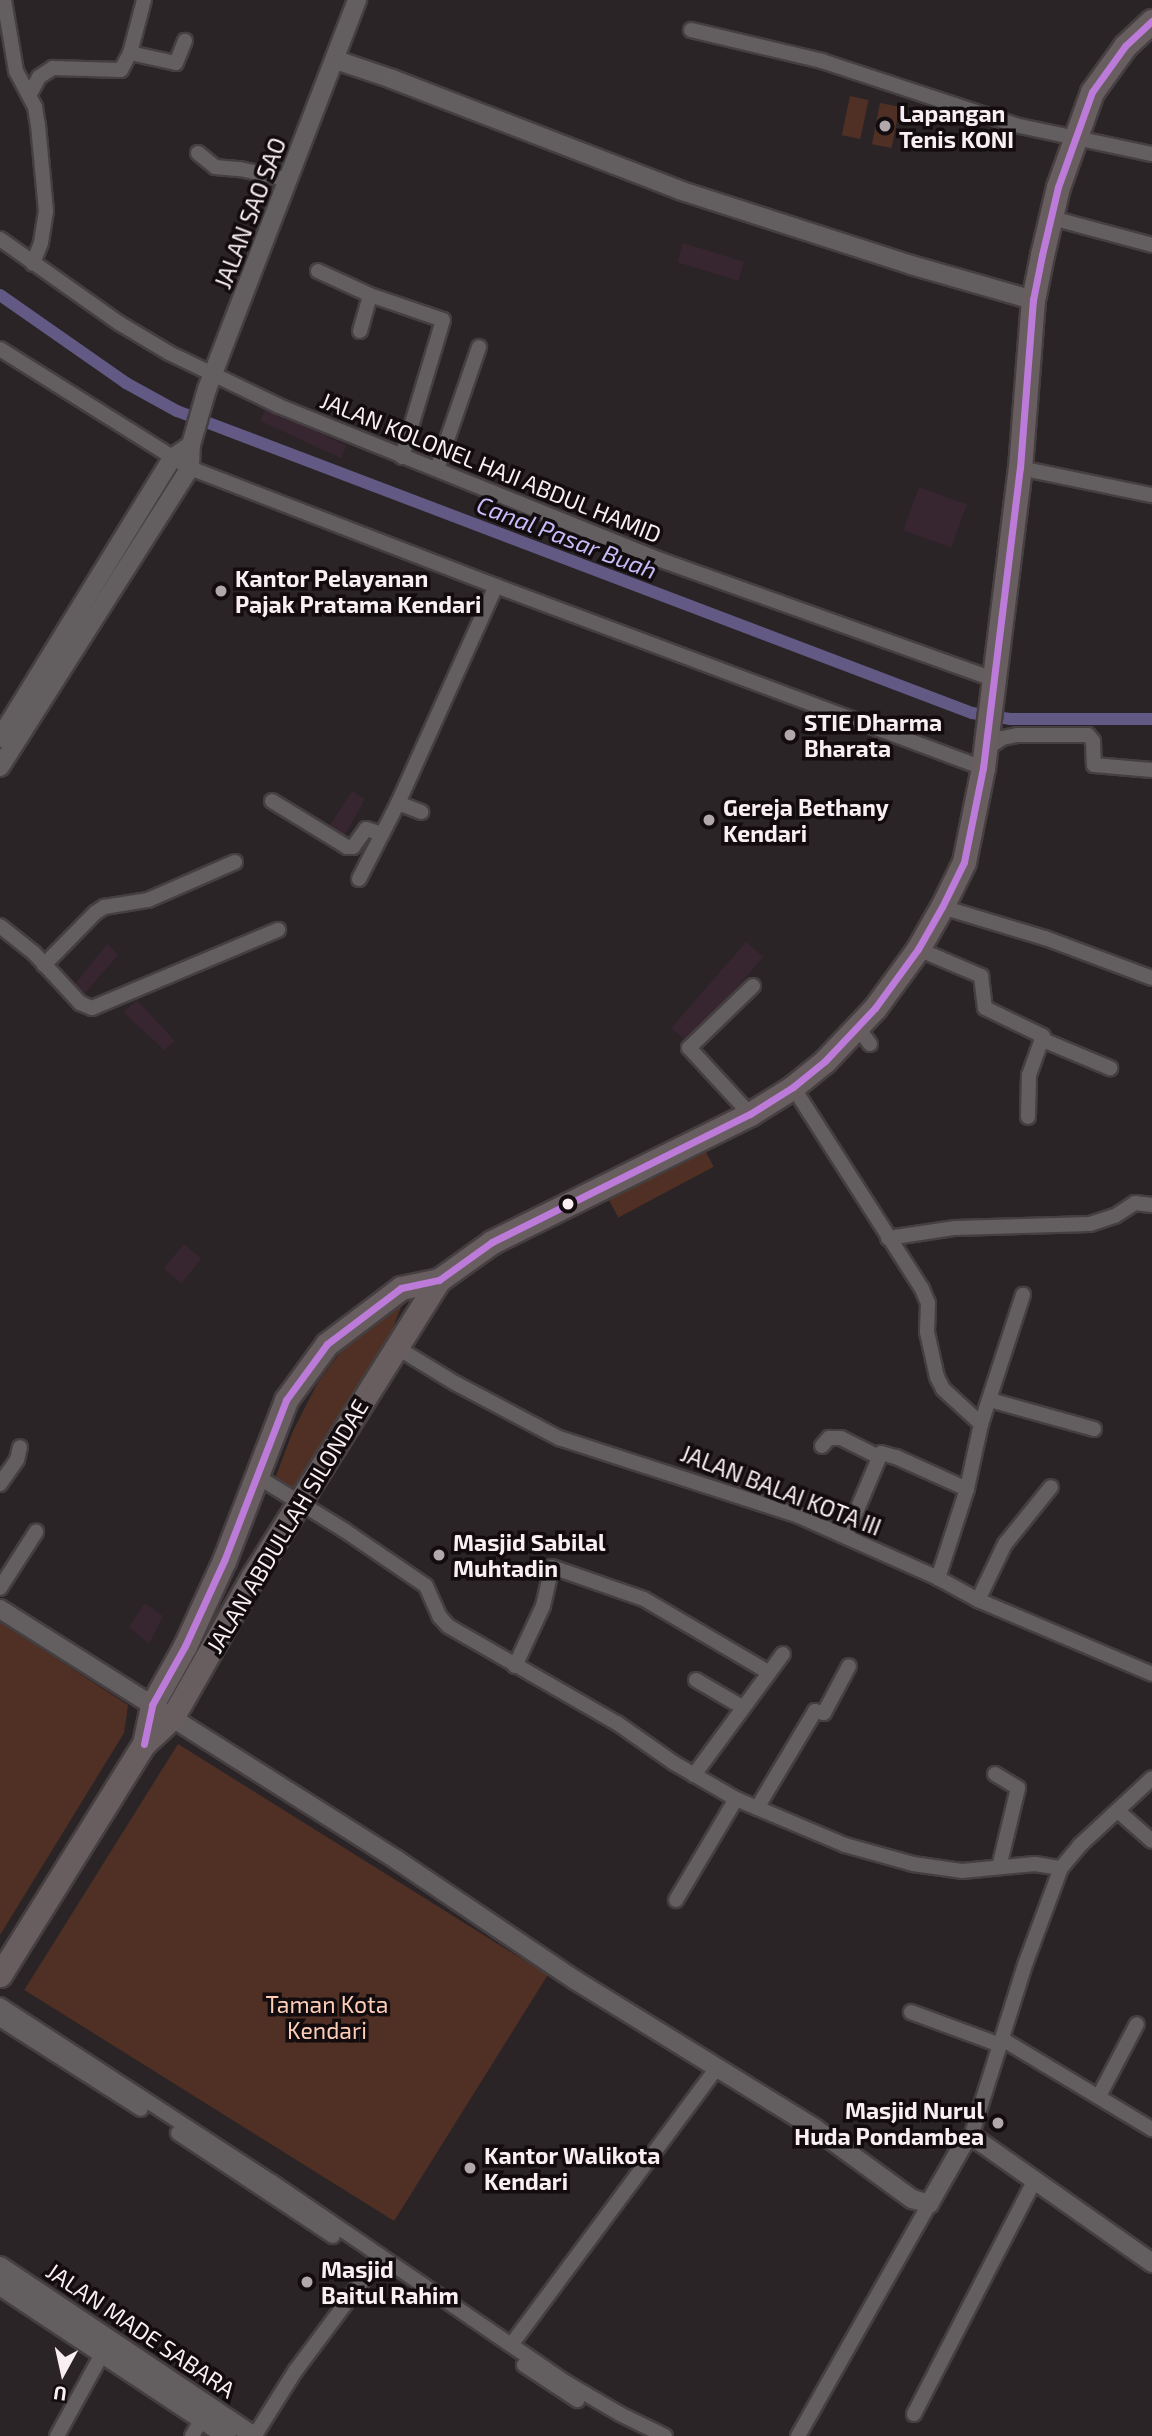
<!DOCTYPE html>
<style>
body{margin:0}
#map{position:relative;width:1152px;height:2436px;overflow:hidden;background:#2a2427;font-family:"Exo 2",sans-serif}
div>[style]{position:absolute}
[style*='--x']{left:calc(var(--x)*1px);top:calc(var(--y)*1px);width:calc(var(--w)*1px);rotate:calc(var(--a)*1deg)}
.built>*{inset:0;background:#37252f;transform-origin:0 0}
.green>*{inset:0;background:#503024;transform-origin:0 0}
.canal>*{height:12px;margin:-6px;padding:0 6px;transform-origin:6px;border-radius:6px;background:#625a85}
.roads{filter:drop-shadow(2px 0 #453f41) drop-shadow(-2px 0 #453f41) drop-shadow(0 2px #453f41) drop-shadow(0 -2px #453f41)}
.minor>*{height:14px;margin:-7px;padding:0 7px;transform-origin:7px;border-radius:7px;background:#635e60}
.tertiary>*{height:18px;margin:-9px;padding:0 9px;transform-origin:9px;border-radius:9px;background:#635e60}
.trunk>*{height:23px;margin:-11.5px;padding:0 11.5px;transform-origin:11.5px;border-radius:11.5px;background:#685e60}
.bus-1>*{height:7px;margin:-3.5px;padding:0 3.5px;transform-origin:3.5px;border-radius:3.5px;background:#bd7bd9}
.dots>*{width:19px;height:19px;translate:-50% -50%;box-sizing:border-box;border:4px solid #120c0f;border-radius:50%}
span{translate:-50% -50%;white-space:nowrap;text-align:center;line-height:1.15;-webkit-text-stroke:7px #120c0f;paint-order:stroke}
.poi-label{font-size:23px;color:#f9eff3;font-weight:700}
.left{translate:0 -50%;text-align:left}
.right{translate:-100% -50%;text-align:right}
.street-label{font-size:23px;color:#f9eff3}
.park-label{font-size:23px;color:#fecdb8}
.water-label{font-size:24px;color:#c5bcf8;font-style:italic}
.north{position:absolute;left:28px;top:2338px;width:70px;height:70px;-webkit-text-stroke:5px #120c0f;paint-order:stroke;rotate:188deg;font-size:19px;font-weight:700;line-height:28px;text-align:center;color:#f9eff3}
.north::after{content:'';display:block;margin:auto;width:24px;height:32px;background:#f9eff3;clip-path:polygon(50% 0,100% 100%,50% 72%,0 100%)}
</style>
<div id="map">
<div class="built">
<div style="left:683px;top:243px;width:64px;height:20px;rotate:17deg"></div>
<div style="left:266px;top:408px;width:89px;height:14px;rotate:25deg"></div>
<div style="left:919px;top:487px;width:51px;height:46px;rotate:20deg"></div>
<div style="clip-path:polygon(352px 791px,365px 799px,345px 835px,330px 825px)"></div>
<div style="left:746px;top:942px;width:23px;height:114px;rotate:41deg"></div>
<div style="clip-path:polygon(107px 944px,118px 955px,85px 993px,75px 984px)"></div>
<div style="clip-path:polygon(137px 1000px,175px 1041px,164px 1050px,123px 1012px)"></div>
<div style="left:184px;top:1244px;width:23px;height:32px;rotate:40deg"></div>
<div style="clip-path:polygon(145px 1603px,163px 1616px,149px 1644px,129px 1627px)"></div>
</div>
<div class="green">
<div style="left:850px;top:96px;width:19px;height:40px;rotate:12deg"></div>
<div style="left:880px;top:103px;width:20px;height:42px;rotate:11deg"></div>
<div style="left:701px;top:1143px;width:27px;height:108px;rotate:62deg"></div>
<div style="clip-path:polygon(404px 1300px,390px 1335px,301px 1484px,294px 1488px,274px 1481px,293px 1431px,318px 1382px,342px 1350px,368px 1325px)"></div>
<div style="clip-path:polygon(0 1622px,128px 1705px,124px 1733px,0 1935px)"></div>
<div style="left:178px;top:1744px;width:436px;height:290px;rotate:32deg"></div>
</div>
<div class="canal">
<div style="--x:0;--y:295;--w:154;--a:34.9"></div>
<div style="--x:126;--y:383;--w:58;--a:28.8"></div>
<div style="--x:177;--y:411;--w:850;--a:20.8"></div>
<div style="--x:972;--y:713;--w:38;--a:9"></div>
<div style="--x:1010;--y:719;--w:142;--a:0"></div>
</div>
<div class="roads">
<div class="minor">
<div style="--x:4;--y:0;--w:72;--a:80.4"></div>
<div style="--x:16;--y:71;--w:41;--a:62.2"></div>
<div style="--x:35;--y:107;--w:18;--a:81"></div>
<div style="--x:38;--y:125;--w:86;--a:84.7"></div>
<div style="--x:46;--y:211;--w:32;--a:99"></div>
<div style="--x:41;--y:243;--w:22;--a:112"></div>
<div style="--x:691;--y:30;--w:135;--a:13.3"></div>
<div style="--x:822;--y:61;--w:203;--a:18.3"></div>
<div style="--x:1015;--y:125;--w:140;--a:12"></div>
<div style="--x:130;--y:53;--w:47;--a:12.3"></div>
<div style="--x:176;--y:63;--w:24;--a:-68"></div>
<div style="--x:30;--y:94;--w:19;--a:-62"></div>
<div style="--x:39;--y:77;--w:17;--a:-33"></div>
<div style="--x:53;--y:68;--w:68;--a:1.7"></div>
<div style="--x:121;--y:70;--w:19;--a:-62"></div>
<div style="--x:130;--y:53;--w:55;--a:-75.2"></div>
<div style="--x:198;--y:153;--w:22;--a:39"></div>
<div style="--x:215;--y:167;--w:25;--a:5"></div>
<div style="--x:240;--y:169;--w:50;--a:12.7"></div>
<div style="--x:1052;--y:218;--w:104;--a:15.1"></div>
<div style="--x:0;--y:239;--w:146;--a:35.2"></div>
<div style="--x:119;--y:323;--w:58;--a:31"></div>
<div style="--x:169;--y:353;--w:122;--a:25.7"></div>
<div style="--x:279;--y:406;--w:409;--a:22"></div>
<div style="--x:658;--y:559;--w:356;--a:19.7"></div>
<div style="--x:318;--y:271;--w:57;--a:24.8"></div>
<div style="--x:370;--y:295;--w:77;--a:18.9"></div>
<div style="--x:443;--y:320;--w:143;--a:106.7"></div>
<div style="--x:360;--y:331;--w:37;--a:-74"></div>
<div style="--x:0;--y:349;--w:224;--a:32.1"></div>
<div style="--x:190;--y:468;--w:328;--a:21.1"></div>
<div style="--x:496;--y:586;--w:520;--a:20.49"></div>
<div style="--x:1020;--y:468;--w:135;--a:11.6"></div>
<div style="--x:437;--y:469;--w:129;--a:-71"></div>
<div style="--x:985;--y:750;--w:21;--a:-35"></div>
<div style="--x:1002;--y:738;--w:15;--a:-11"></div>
<div style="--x:1017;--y:735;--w:71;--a:0"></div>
<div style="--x:1088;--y:735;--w:8;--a:50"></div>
<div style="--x:1093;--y:741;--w:24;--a:88"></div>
<div style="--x:1094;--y:765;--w:58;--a:4.9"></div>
<div style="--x:272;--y:801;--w:88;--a:31.5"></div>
<div style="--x:347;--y:847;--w:6;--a:0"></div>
<div style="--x:353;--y:847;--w:22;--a:-54"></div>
<div style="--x:366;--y:829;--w:17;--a:17"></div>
<div style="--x:398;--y:803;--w:25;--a:21"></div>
<div style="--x:359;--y:879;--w:85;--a:-62.8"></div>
<div style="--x:398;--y:803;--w:238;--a:-65.7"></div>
<div style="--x:942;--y:907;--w:108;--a:16.8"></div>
<div style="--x:1045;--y:938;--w:114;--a:20.5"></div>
<div style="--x:0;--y:926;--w:43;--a:38.5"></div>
<div style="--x:34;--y:953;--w:68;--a:47.4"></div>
<div style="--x:80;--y:1003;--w:13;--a:23"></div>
<div style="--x:92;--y:1008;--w:202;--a:-22.8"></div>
<div style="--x:918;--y:949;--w:69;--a:23.2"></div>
<div style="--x:981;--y:976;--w:32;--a:83"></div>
<div style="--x:985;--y:1008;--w:64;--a:25.8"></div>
<div style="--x:1043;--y:1036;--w:41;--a:109.7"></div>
<div style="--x:1029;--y:1075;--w:42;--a:91.4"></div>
<div style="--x:44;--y:965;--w:73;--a:-45.6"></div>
<div style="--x:95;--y:913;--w:11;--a:-34"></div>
<div style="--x:104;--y:907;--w:45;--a:-9"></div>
<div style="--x:148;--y:900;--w:95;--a:-23.6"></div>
<div style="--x:858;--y:1028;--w:20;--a:53"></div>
<div style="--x:1043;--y:1040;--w:73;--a:22.7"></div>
<div style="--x:793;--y:1087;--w:240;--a:57.4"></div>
<div style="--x:922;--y:1289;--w:15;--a:67"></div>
<div style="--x:928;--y:1303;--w:29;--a:92"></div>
<div style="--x:927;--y:1332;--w:46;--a:77.5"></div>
<div style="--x:937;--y:1377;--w:13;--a:63"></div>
<div style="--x:943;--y:1389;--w:52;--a:42.6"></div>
<div style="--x:981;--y:1424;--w:66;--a:102.2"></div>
<div style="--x:967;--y:1489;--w:94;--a:108"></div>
<div style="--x:750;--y:1114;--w:90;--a:-132.7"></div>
<div style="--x:689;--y:1048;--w:89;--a:-44.1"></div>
<div style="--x:888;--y:1238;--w:68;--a:-8.5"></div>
<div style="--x:955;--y:1228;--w:135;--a:-1.7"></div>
<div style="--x:1090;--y:1224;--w:26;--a:-18"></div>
<div style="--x:1115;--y:1216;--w:24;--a:-33"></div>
<div style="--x:1135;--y:1203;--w:17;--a:7"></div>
<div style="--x:396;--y:1347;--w:69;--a:31.4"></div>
<div style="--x:455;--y:1383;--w:118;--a:27.9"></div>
<div style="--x:559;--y:1438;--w:252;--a:18"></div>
<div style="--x:799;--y:1516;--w:152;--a:24"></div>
<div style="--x:938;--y:1578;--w:46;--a:28.8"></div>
<div style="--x:978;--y:1600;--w:189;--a:23"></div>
<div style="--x:990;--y:1400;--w:108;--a:15.6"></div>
<div style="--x:981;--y:1424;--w:136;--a:-72"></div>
<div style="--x:822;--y:1446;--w:11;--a:-49"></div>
<div style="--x:829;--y:1438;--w:12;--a:0"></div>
<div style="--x:841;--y:1438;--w:40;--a:26.6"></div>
<div style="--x:258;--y:1477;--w:101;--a:31.6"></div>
<div style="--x:344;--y:1530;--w:99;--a:34.3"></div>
<div style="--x:426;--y:1586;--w:34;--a:66"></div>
<div style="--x:440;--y:1617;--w:12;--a:48"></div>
<div style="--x:448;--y:1626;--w:195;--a:29.9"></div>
<div style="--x:617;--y:1723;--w:70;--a:35.1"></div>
<div style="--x:674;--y:1763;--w:72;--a:30.1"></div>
<div style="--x:736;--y:1799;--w:118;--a:22.9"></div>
<div style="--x:845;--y:1845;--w:71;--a:15.6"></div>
<div style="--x:913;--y:1864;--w:49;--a:8.1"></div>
<div style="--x:962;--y:1871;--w:73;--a:-5.5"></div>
<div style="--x:1035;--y:1864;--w:26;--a:9"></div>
<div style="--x:0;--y:1484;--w:29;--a:-55"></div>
<div style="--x:17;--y:1460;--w:13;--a:-77"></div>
<div style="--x:846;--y:1536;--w:90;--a:-67.1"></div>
<div style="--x:881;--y:1453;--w:16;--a:15"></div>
<div style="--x:896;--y:1457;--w:78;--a:24.3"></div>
<div style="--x:0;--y:1588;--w:67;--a:-57.3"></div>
<div style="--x:978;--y:1600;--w:62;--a:-64.3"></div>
<div style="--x:1005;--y:1544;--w:73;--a:-51.1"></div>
<div style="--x:515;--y:1666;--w:66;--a:-65"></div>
<div style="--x:543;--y:1606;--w:40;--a:-77"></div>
<div style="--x:552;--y:1567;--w:97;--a:19.2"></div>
<div style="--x:644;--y:1599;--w:144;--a:30.5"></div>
<div style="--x:696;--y:1680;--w:53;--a:30.4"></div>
<div style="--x:995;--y:1774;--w:27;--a:31"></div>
<div style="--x:1018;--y:1788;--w:81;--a:103.5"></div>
<div style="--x:694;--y:1775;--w:150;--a:-53.7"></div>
<div style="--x:757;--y:1808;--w:113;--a:-59.1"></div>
<div style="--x:815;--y:1711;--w:9;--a:13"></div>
<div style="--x:824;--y:1713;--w:53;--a:-62"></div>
<div style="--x:1118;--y:1811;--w:45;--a:41.4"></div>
<div style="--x:676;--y:1900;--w:117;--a:-59.3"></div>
<div style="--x:0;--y:2005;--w:325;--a:33.1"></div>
<div style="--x:272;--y:2182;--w:357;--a:34.3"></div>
<div style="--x:567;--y:2383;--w:61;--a:30.3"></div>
<div style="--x:620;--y:2414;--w:50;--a:26.1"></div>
<div style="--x:911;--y:2012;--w:95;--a:20.3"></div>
<div style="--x:0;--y:2019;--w:167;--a:32.6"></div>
<div style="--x:1002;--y:2039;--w:175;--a:31"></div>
<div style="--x:1099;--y:2096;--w:81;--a:-62.2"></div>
<div style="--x:178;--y:2133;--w:186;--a:33.6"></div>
<div style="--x:971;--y:2137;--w:183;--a:-72.6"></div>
<div style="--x:1026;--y:1962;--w:100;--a:-69.6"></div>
<div style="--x:1061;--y:1868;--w:30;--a:-50"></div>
<div style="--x:1080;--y:1845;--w:98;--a:-42.9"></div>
<div style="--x:511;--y:2345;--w:344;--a:-53.4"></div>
<div style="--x:524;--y:2365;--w:64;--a:33.4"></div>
<div style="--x:914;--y:2414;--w:263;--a:-62.7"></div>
<div style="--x:255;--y:2435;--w:77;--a:-57.8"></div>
<div style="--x:296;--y:2370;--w:142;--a:-53.3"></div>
<div style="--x:57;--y:2436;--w:94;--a:-61.2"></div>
<div style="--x:192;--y:2436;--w:20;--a:-60"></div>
<div style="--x:798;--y:2436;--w:266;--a:-60.5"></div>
</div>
<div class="tertiary">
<div style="--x:336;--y:60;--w:59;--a:18.7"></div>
<div style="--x:392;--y:79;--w:308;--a:21.1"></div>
<div style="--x:679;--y:190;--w:244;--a:17.9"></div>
<div style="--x:911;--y:265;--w:127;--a:16"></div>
<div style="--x:0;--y:738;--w:329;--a:-58.4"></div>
<div style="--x:172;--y:458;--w:23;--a:-34"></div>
<div style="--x:0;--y:767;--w:354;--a:-57.6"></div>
<div style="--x:190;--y:468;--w:23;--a:-88"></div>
<div style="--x:191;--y:445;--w:58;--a:-74.1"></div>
<div style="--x:207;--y:389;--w:417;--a:-68.9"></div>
<div style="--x:0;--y:1609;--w:470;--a:32.3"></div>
<div style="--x:397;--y:1860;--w:215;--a:34"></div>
<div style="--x:575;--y:1980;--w:283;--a:31.7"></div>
<div style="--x:816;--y:2129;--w:119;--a:36.1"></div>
<div style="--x:912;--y:2199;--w:18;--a:16"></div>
<div style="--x:929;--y:2204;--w:73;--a:-60.3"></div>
<div style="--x:965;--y:2141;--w:9;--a:-27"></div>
<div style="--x:973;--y:2137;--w:219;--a:35.1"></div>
<div style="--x:0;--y:2266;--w:306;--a:33.8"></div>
<div style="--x:0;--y:2286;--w:272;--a:33.5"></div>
</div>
<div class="trunk">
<div style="--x:144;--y:1744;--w:40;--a:-78"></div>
<div style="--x:152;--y:1705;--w:68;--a:-60.8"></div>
<div style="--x:185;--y:1646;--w:94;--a:-65.4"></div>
<div style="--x:224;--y:1561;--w:173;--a:-68.9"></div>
<div style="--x:286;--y:1400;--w:69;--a:-53.8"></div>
<div style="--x:327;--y:1344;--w:93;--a:-37.1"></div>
<div style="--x:401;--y:1288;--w:39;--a:-12"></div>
<div style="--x:439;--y:1280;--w:65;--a:-35.6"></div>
<div style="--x:492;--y:1242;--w:288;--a:-26.4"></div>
<div style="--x:750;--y:1114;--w:51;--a:-32.1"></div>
<div style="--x:793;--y:1087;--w:41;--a:-39.1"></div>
<div style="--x:825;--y:1061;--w:73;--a:-46.7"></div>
<div style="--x:875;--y:1008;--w:73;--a:-53.9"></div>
<div style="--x:918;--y:949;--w:48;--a:-60.3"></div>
<div style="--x:942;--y:907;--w:50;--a:-63.9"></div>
<div style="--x:964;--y:862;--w:96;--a:-78.6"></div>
<div style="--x:983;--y:768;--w:302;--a:-83"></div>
<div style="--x:1020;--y:468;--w:169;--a:-85.6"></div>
<div style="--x:1033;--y:300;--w:46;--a:-78.7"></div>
<div style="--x:1042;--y:255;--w:70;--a:-76.8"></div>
<div style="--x:1058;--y:187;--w:101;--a:-70.3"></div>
<div style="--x:1092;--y:92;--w:57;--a:-54.3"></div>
<div style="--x:1125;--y:46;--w:37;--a:-43"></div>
<div style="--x:0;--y:1975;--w:272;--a:-58.1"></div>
<div style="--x:144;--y:1744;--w:38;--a:-43"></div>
<div style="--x:172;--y:1718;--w:163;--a:-60.3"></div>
<div style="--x:253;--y:1576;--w:350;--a:-57.9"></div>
</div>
</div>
<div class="bus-1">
<div style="--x:144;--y:1744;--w:40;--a:-78"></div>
<div style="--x:152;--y:1705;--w:68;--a:-60.8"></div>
<div style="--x:185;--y:1646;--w:94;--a:-65.4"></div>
<div style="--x:224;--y:1561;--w:173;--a:-68.9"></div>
<div style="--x:286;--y:1400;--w:69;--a:-53.8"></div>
<div style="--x:327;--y:1344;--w:93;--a:-37.1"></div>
<div style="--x:401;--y:1288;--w:39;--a:-12"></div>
<div style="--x:439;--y:1280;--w:65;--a:-35.6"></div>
<div style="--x:492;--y:1242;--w:288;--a:-26.4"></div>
<div style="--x:750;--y:1114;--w:51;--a:-32.1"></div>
<div style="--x:793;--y:1087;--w:41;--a:-39.1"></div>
<div style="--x:825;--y:1061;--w:73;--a:-46.7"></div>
<div style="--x:875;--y:1008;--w:73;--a:-53.9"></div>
<div style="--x:918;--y:949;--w:48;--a:-60.3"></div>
<div style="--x:942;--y:907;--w:50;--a:-63.9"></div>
<div style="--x:964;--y:862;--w:96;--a:-78.6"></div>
<div style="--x:983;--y:768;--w:302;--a:-83"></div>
<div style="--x:1020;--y:468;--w:169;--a:-85.6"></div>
<div style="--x:1033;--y:300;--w:46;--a:-78.7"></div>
<div style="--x:1042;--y:255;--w:70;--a:-76.8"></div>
<div style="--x:1058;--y:187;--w:101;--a:-70.3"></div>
<div style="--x:1092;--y:92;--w:57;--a:-54.3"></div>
<div style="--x:1125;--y:46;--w:37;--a:-43"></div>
</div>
<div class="dots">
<div style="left:885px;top:126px;background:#b1a8ac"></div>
<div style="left:221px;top:591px;background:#b1a8ac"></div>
<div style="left:790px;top:735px;background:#b1a8ac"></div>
<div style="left:709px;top:820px;background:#b1a8ac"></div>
<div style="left:568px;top:1204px;background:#f9eff3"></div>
<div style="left:439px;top:1555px;background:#b1a8ac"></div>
<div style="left:998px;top:2123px;background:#b1a8ac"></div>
<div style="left:470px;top:2168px;background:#b1a8ac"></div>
<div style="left:307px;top:2282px;background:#b1a8ac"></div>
</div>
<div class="poi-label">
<span class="left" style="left:899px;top:126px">Lapangan<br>Tenis KONI</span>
<span class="left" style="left:235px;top:591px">Kantor Pelayanan<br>Pajak Pratama Kendari</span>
<span class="left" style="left:804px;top:735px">STIE Dharma<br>Bharata</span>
<span class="left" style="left:723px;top:820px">Gereja Bethany<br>Kendari</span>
<span class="left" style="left:453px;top:1555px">Masjid Sabilal<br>Muhtadin</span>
<span class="right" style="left:984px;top:2123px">Masjid Nurul<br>Huda Pondambea</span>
<span class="left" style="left:484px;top:2168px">Kantor Walikota<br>Kendari</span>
<span class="left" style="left:321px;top:2282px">Masjid<br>Baitul Rahim</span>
</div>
<div class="street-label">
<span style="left:250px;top:213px;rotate:-69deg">JALAN SAO SAO</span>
<span style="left:491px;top:467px;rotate:22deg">JALAN KOLONEL HAJI ABDUL HAMID</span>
<span style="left:781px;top:1490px;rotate:21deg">JALAN BALAI KOTA III</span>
<span style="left:287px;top:1526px;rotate:-59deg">JALAN ABDULLAH SILONDAE</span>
<span style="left:141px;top:2330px;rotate:34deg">JALAN MADE SABARA</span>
</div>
<div class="park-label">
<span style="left:327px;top:2017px">Taman Kota<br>Kendari</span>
</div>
<div class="water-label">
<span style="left:567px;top:537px;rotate:21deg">Canal Pasar Buah</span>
</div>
<div class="north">U</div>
</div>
